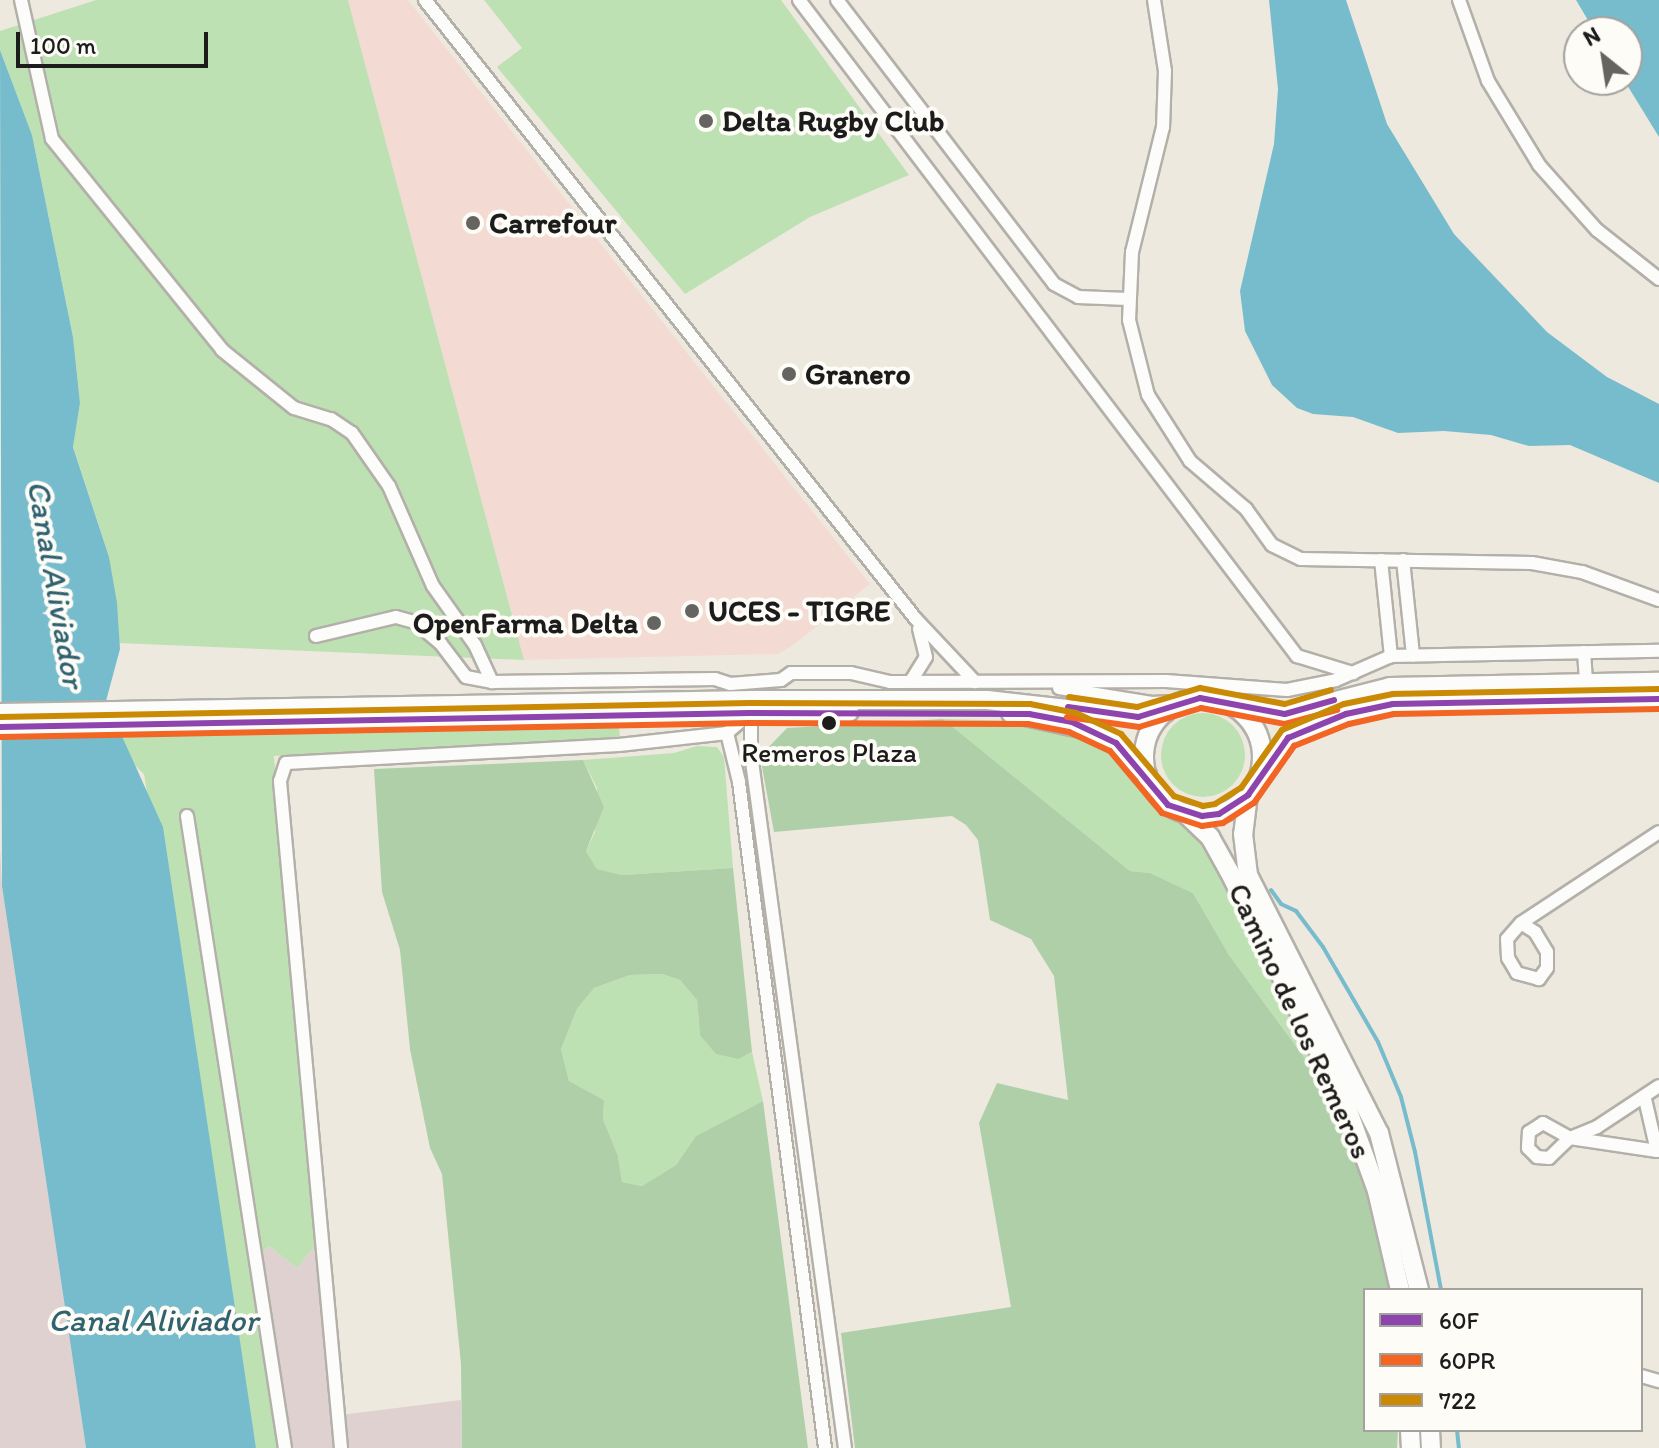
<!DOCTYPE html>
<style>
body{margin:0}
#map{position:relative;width:1659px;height:1448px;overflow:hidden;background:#eee9de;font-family:Itim,sans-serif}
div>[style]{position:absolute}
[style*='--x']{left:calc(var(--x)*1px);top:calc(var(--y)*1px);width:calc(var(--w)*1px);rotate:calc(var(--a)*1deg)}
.built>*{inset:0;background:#f3dbd3}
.industrial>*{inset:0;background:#dfd1cf}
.green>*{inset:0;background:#bee1b4}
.round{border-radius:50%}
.forest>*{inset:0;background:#aecfa8}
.water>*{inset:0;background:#77bccc}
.stream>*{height:4px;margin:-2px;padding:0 2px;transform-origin:2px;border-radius:2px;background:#77bccc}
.roads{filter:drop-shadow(2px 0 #b3b0aa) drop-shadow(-2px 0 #b3b0aa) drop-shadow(0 2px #b3b0aa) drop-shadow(0 -2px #b3b0aa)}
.street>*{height:12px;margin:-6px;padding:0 6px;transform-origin:6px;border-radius:6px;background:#fcfcfa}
.secondary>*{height:18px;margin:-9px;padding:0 9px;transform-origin:9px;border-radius:9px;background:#fcfcfa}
.secondary>.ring{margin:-9px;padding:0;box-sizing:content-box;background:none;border:18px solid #fcfcfa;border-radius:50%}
.bus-1>*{height:6px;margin:-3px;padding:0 3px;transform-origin:3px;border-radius:3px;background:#8e44ad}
.bus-2>*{height:6px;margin:-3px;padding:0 3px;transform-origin:3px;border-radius:3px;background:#f26522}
.bus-3>*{height:6px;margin:-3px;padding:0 3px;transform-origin:3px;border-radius:3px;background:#cb8a06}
.dots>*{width:22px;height:22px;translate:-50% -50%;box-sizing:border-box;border:4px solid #fdfcf7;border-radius:50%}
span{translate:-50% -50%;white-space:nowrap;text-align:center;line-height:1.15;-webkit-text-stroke:8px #fdfcf7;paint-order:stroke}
.bus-label{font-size:28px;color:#1c1c1c}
.poi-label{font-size:30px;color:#1c1c1c;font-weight:700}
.left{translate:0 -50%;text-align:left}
.right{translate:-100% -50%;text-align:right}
.street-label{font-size:30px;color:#1c1c1c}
.water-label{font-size:32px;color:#306270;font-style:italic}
.legend{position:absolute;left:1363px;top:1288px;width:280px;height:144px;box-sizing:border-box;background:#fdfcf7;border:2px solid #a3a29f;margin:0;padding:10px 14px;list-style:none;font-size:24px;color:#1c1c1c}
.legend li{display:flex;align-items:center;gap:16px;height:40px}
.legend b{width:40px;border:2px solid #a3a29f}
.north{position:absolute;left:1563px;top:16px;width:80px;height:80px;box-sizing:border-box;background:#fdfcf7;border:2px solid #a3a29f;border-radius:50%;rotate:330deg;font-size:22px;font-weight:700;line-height:32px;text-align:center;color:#1c1c1c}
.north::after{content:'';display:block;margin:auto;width:28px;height:36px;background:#666460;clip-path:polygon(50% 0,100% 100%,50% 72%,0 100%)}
.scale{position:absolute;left:16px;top:32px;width:192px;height:36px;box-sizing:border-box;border:4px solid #1c1c1c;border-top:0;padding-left:10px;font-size:24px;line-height:28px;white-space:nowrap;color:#1c1c1c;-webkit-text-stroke:6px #fdfcf7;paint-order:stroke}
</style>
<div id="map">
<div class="built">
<div style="clip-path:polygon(348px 0,408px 0,870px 584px,792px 646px,778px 654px,524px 660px)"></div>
</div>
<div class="industrial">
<div style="clip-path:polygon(0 847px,2px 886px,86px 1448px,0 1448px)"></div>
<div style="clip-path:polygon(269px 1246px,297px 1268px,315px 1246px,332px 1416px,461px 1400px,462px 1448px,283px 1448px,253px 1261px)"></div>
</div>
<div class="green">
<div style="clip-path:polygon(96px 0,348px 0,524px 660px,119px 643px,109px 557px,73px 446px,80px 403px,73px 337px,32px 135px,0 50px,0 31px)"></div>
<div style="clip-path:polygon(484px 0,781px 0,909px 175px,810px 217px,685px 294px,497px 67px,522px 48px)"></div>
<div class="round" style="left:1161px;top:713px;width:84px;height:84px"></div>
<div style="clip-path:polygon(943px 719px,1026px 721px,1106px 743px,1136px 775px,1159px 812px,1204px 837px,1252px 941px,1339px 1105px,1229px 955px,1193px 893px,1150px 873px,1130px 871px)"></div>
<div style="clip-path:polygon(619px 728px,620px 738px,274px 756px,315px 1246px,297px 1268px,269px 1246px,253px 1261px,283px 1448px,256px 1448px,144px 774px,129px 760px,117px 734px)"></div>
<div style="clip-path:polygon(697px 746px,717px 747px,724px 757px,733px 868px,622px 875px,597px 869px,586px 851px,595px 832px,597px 788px,583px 760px,674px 753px)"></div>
<div style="clip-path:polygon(662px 974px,680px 980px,697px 1000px,700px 1035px,739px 1059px,752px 1052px,763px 1101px,696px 1136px,676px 1165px,642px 1186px,622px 1182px,618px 1156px,603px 1119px,604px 1100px,569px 1081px,561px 1049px,577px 1009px,594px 988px,630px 975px)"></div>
</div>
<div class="forest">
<div style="clip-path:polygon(943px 719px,1130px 871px,1150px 873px,1193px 893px,1229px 955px,1339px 1105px,1364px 1175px,1390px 1290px,1365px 1290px,1365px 1430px,1398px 1430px,1397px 1448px,855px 1448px,841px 1333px,1011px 1307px,979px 1123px,997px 1083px,1068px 1100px,1054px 976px,1031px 939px,990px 920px,978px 840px,966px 825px,952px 816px,774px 832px,760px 756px,787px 728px)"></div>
<div style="clip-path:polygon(583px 760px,604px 807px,586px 851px,597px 869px,622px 875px,733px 868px,752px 1052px,739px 1059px,716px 1054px,700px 1035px,697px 1000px,680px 980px,662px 974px,630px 975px,594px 988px,577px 1009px,561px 1049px,569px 1081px,604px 1100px,603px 1119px,618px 1156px,622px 1182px,642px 1186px,676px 1165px,696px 1136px,763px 1101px,808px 1448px,462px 1448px,461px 1364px,442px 1174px,430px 1148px,410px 1049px,400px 950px,382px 892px,374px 769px)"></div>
</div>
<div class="water">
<div style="clip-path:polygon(1269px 0,1346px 0,1387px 124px,1454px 234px,1547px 332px,1607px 377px,1659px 404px,1659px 483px,1570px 445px,1529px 446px,1491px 435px,1444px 431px,1398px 433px,1353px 417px,1313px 414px,1297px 408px,1272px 385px,1245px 331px,1240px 291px,1274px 144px,1278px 89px)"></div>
<div style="clip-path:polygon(1576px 0,1659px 0,1659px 137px,1624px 80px,1627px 32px,1595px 32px)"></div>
<div style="clip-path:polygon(0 50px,32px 135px,73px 337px,80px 403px,73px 447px,109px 557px,117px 603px,120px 649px,106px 701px,163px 827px,256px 1448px,86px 1448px,2px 886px)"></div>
</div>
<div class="stream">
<div style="--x:1271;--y:890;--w:17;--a:54"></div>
<div style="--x:1281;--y:904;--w:17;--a:25"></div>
<div style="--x:1296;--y:911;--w:45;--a:53.1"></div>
<div style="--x:1323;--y:947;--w:110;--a:59.9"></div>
<div style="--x:1378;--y:1042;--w:60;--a:67.3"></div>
<div style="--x:1401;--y:1097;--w:57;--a:75.7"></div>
<div style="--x:1415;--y:1152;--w:140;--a:79.3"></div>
<div style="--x:1457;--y:1430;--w:18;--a:84"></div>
</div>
<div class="roads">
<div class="street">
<div style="--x:21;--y:0;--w:142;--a:77.4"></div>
<div style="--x:52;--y:139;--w:271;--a:51.1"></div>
<div style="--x:222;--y:350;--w:92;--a:38.9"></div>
<div style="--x:294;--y:408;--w:39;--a:17"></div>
<div style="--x:331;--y:419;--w:25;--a:34"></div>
<div style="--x:352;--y:433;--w:65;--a:55.1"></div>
<div style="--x:389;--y:486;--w:109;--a:66.3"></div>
<div style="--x:433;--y:586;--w:72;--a:54.6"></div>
<div style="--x:475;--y:645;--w:41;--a:65.3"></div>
<div style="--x:425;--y:0;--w:789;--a:51.59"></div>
<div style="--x:915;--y:618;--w:88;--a:46.8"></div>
<div style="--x:799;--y:0;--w:824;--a:52.8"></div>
<div style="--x:1297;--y:656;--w:59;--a:16.9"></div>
<div style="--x:837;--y:0;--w:357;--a:52.6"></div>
<div style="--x:1054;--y:284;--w:27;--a:28"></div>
<div style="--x:1078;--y:297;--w:50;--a:2.3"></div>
<div style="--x:1154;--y:0;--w:72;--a:81.2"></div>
<div style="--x:1165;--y:71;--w:56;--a:92"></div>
<div style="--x:1163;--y:127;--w:129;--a:103.9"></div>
<div style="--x:1132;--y:252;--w:68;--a:92.5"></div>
<div style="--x:1129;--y:320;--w:77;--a:75.8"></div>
<div style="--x:1148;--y:395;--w:78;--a:57.5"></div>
<div style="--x:1190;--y:461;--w:74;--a:40.6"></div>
<div style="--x:1246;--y:509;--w:44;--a:54.2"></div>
<div style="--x:1272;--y:545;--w:32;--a:26"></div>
<div style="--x:1301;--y:559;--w:231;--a:1"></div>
<div style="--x:1532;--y:563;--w:51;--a:10.2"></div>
<div style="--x:1582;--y:572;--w:82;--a:20"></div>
<div style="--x:1459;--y:0;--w:86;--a:70.3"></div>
<div style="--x:1488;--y:81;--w:98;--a:58.7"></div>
<div style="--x:1539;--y:165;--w:87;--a:48.3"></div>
<div style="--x:1597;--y:230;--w:79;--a:38.3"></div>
<div style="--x:1381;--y:560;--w:97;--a:84.1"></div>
<div style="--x:1403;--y:560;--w:96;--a:84"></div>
<div style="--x:316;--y:636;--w:82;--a:-13.4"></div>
<div style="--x:396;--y:617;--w:20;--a:15"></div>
<div style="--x:415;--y:622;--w:34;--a:40"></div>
<div style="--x:441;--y:644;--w:41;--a:52.9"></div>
<div style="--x:466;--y:677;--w:26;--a:11"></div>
<div style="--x:492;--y:682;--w:223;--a:-0.8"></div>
<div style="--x:715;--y:679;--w:16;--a:18"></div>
<div style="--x:730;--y:684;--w:51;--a:-4.5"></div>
<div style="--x:781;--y:680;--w:12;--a:-35"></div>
<div style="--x:791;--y:673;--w:60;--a:0"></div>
<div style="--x:851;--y:673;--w:40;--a:13"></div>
<div style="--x:890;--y:682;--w:276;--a:-0.2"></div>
<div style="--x:1166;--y:681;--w:121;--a:4.3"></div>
<div style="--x:1287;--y:690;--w:50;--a:-11.5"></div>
<div style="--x:1336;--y:680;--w:60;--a:-23.6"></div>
<div style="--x:1391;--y:656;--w:268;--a:-1.1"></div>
<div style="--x:1584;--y:652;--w:31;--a:86"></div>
<div style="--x:911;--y:681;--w:28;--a:-58"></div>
<div style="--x:926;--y:657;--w:29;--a:-104"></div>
<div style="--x:1059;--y:688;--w:94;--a:9.2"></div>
<div style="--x:1152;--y:703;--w:34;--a:-3"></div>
<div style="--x:751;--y:710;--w:44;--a:90"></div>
<div style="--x:751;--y:754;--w:700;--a:82.29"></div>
<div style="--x:727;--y:733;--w:50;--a:76.2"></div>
<div style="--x:739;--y:782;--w:672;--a:82.64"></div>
<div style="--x:187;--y:816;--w:640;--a:81.19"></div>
<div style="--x:1521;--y:923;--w:165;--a:-33.4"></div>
<div style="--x:1521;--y:923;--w:17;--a:33"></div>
<div style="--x:1535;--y:932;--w:23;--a:59"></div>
<div style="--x:1547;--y:952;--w:16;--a:90"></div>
<div style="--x:1547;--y:968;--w:14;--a:126"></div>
<div style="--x:1539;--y:979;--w:23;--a:-165"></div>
<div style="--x:1517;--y:973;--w:17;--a:-121"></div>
<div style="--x:1508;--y:958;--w:19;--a:-93"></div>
<div style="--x:1507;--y:939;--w:21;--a:-49"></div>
<div style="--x:1645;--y:1099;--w:53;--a:77"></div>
<div style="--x:1657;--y:1151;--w:88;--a:-171.5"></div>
<div style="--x:1570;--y:1138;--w:31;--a:-151"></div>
<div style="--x:1543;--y:1123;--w:17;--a:147"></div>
<div style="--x:1529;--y:1132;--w:16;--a:94"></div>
<div style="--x:1528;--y:1148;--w:13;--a:45"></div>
<div style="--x:1537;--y:1157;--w:12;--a:5"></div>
<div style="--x:1549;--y:1158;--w:29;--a:-44"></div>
<div style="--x:1570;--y:1138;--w:29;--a:-22"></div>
<div style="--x:1597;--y:1127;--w:74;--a:-33.5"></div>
<div style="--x:1641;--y:1376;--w:19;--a:16"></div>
<div style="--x:341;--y:1448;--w:670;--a:-95.23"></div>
<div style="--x:280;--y:781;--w:19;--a:-72"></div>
<div style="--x:286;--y:763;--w:333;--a:-3.1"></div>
<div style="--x:619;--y:745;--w:109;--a:-6.3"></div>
<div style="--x:727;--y:733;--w:29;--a:-41"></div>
</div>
<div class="secondary">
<div class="ring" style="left:1144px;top:698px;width:100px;height:100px"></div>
<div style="--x:1229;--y:704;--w:57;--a:10.1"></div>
<div style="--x:1285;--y:714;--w:108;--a:-14.4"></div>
<div style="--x:1390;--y:687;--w:269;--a:-1.1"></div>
<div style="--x:0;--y:713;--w:753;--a:-0.99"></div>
<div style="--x:753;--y:700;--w:234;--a:0"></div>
<div style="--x:987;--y:700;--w:152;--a:6.4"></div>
<div style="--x:1138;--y:717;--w:28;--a:-10"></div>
<div style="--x:1011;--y:713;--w:85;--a:12.2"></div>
<div style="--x:1094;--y:731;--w:25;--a:29"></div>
<div style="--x:1116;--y:743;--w:45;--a:45.9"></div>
<div style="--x:0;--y:727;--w:849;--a:-1.01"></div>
<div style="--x:1257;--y:780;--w:52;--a:-53.6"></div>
<div style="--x:1288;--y:738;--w:63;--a:-22.5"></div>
<div style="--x:1346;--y:714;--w:48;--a:-12"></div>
<div style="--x:1393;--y:704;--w:266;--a:-1.1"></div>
<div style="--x:1248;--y:795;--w:39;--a:97"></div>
<div style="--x:1243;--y:834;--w:41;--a:83"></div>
<div style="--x:1248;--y:875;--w:289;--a:63.1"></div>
<div style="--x:1379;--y:1133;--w:162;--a:75.7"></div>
<div style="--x:1185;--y:813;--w:35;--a:44"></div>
<div style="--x:1210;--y:837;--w:39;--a:61"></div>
<div style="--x:1229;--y:871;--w:265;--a:63.5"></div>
<div style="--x:1347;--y:1108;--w:88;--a:70.1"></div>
<div style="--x:1377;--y:1191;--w:102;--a:76.9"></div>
<div style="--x:1410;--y:1430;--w:18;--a:87"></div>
<div style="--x:1430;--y:1430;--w:18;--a:87"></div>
</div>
</div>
<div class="bus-1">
<div style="--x:1068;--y:707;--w:71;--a:8.1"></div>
<div style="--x:1138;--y:717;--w:65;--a:-17"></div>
<div style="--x:1200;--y:698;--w:86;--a:10.7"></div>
<div style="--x:1285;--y:714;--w:51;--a:-15.9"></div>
<div style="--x:0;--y:727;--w:750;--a:-1.07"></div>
<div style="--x:750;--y:713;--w:279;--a:0.2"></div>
<div style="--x:1029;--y:714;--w:44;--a:10.5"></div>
<div style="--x:1072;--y:722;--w:49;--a:25.5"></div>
<div style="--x:1116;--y:743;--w:81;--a:50"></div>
<div style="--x:1168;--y:805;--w:36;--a:18"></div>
<div style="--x:1202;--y:816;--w:17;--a:-7"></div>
<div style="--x:1219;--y:814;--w:35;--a:-33"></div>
<div style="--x:1248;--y:795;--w:70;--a:-54.9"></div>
<div style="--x:1288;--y:738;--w:63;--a:-22.5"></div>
<div style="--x:1346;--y:714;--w:48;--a:-12"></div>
<div style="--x:1393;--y:704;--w:266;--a:-1.1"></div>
</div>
<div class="bus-2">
<div style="--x:1067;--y:717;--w:73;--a:7.9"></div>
<div style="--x:1139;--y:727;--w:65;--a:-17"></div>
<div style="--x:1201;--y:708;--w:86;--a:10.8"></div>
<div style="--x:1285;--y:724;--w:54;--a:-15.1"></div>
<div style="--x:0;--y:737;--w:750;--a:-1.07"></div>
<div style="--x:750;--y:723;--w:278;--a:0.2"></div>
<div style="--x:1028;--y:724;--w:42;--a:11"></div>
<div style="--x:1069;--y:732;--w:45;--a:24.9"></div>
<div style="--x:1110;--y:751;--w:81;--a:50"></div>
<div style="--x:1162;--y:813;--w:42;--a:18"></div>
<div style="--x:1202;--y:826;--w:21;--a:-8"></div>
<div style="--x:1223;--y:823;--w:37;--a:-33"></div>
<div style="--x:1254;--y:803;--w:70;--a:-54.9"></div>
<div style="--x:1294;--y:746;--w:59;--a:-21.8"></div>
<div style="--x:1349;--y:724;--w:46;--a:-12.5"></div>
<div style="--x:1394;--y:714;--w:265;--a:-1.1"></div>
</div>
<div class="bus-3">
<div style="--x:1069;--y:697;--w:69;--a:8.4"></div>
<div style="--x:1137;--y:707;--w:66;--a:-16.8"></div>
<div style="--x:1200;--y:688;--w:86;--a:10.7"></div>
<div style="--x:1285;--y:704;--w:48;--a:-16.9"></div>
<div style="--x:0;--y:717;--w:750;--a:-1.07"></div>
<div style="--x:750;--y:703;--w:280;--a:0.2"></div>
<div style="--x:1030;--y:704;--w:47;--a:11.1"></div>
<div style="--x:1076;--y:713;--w:50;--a:25"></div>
<div style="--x:1121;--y:734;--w:82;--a:49.5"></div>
<div style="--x:1174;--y:796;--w:31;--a:19"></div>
<div style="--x:1203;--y:806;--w:12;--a:-9"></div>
<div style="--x:1215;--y:804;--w:31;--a:-32"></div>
<div style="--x:1241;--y:788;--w:71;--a:-54.7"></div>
<div style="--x:1282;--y:730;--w:67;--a:-22.8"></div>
<div style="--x:1344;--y:704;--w:50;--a:-11.5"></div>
<div style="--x:1393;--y:694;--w:266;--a:-1.1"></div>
</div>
<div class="dots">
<div style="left:706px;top:121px;background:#666460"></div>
<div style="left:473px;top:223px;background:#666460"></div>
<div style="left:789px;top:374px;background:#666460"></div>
<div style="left:692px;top:611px;background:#666460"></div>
<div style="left:654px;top:623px;background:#666460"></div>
<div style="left:829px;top:723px;background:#1c1c1c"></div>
</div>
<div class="bus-label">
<span style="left:829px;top:752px">Remeros Plaza</span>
</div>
<div class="poi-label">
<span class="left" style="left:722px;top:121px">Delta Rugby Club</span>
<span class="left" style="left:489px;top:223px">Carrefour</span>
<span class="left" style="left:805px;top:374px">Granero</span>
<span class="left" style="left:708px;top:611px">UCES - TIGRE</span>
<span class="right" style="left:638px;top:623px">OpenFarma Delta</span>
</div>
<div class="street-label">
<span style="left:1300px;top:1021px;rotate:65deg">Camino de los Remeros</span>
</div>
<div class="water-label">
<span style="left:56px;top:584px;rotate:80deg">Canal Aliviador</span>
<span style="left:153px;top:1320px">Canal Aliviador</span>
</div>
<ul class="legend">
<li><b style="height:10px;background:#8e44ad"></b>60F</li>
<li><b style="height:10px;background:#f26522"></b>60PR</li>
<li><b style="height:10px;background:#cb8a06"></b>722</li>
</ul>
<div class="north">N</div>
<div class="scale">100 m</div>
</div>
